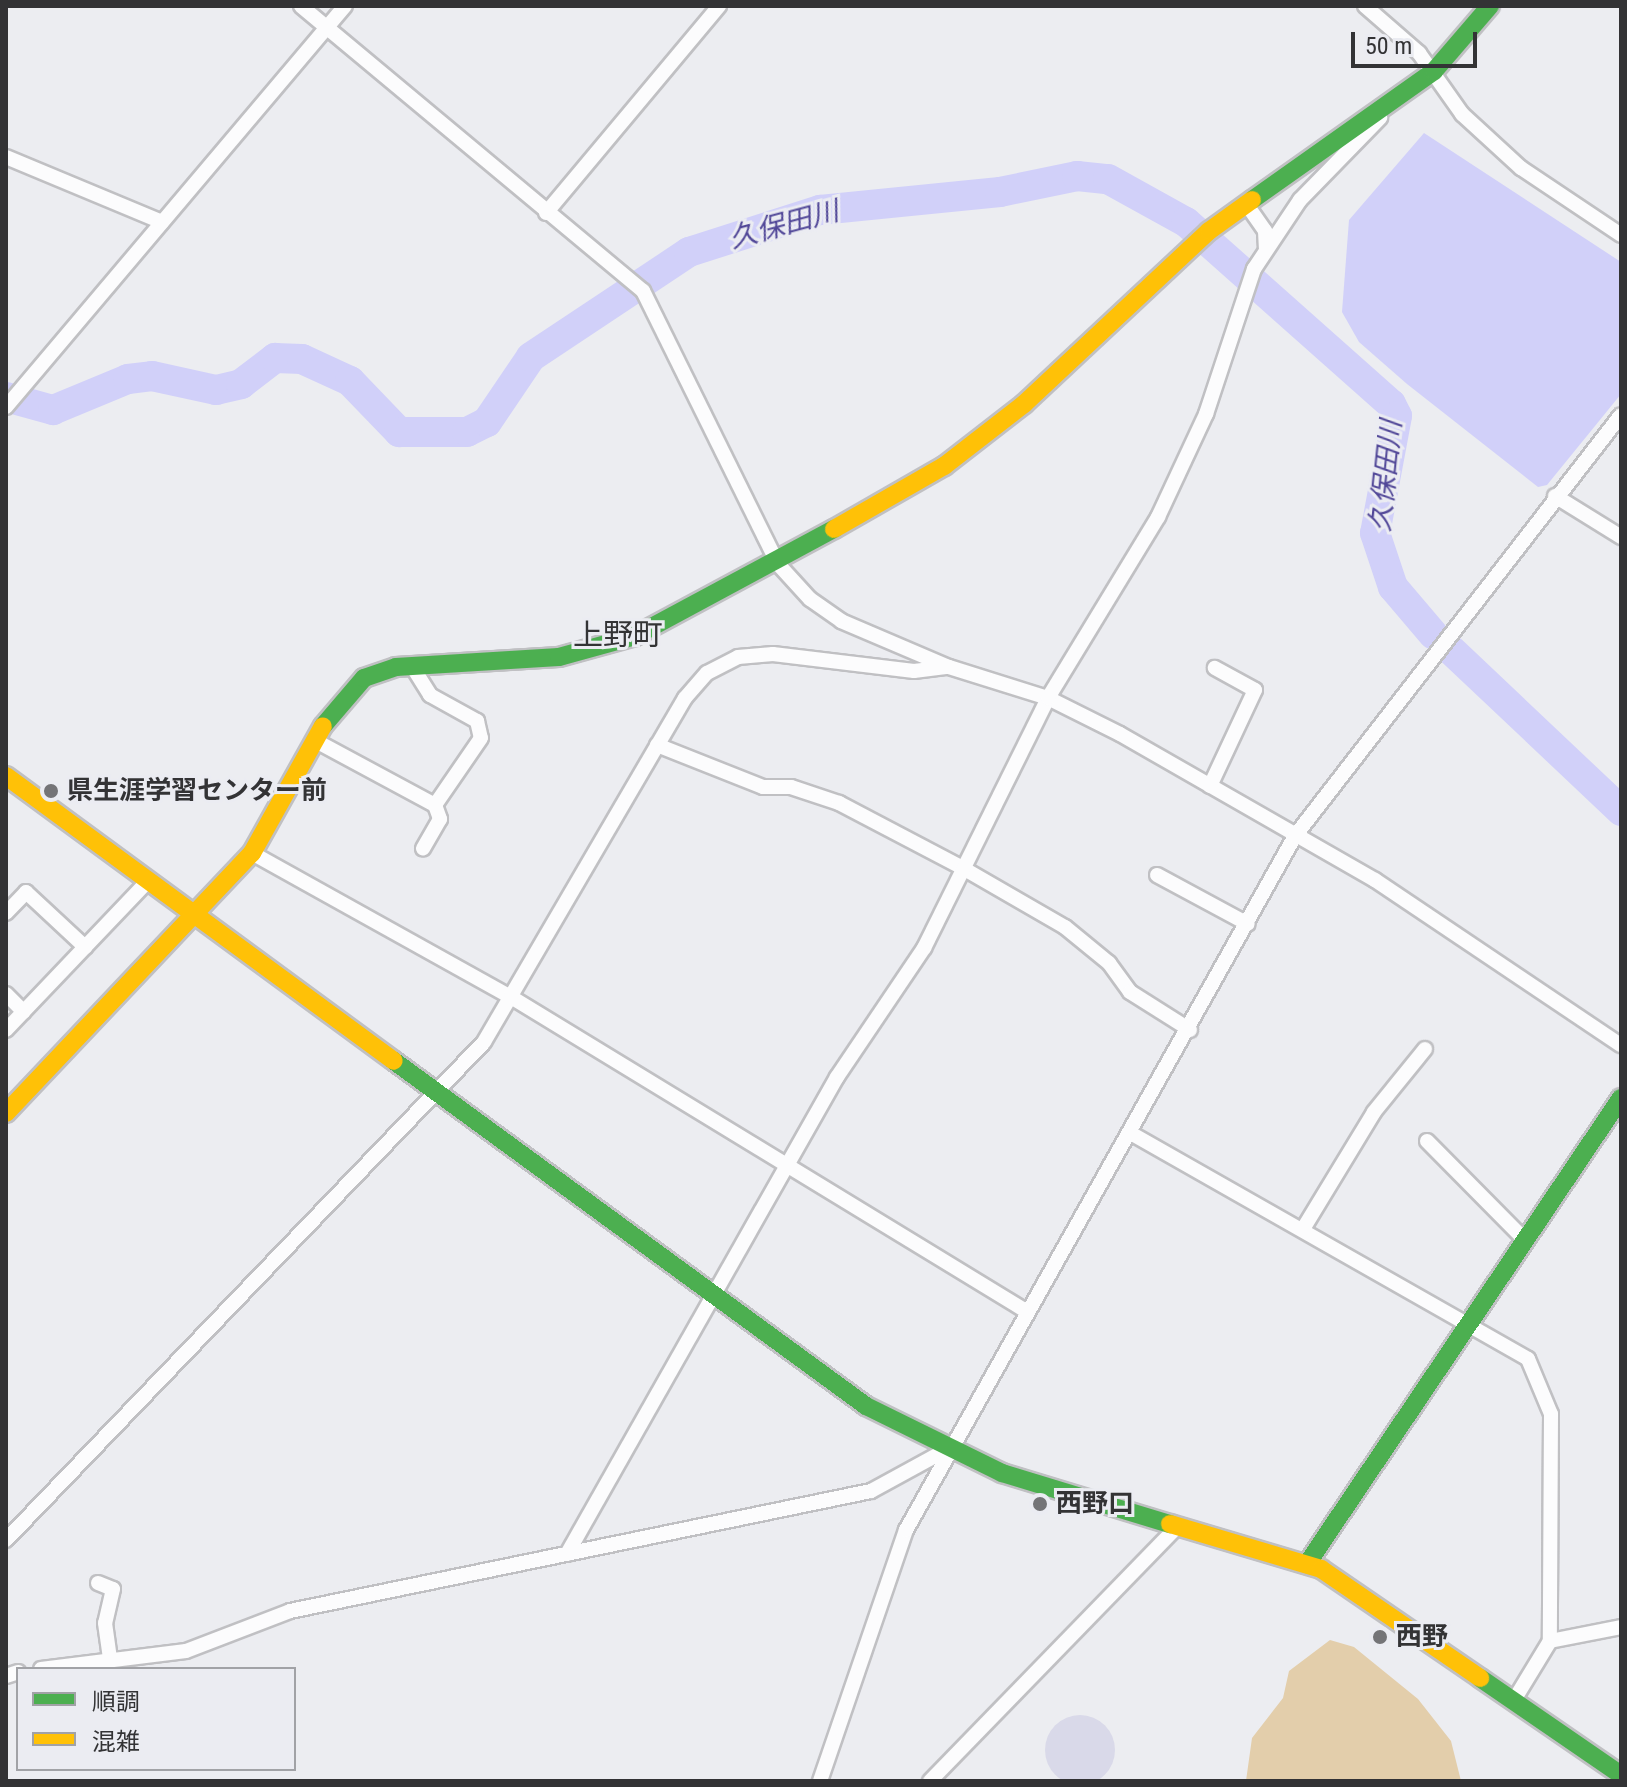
<!DOCTYPE html>
<meta charset="utf-8">
<style>
body{margin:0}
#map{position:relative;width:1627px;height:1787px;overflow:hidden;background:#ecedf1;font-family:"Roboto Condensed","Noto Sans JP",sans-serif}
div>[style]{position:absolute}
[style*='--x']{left:calc(var(--x)*1px);top:calc(var(--y)*1px);width:calc(var(--w)*1px);rotate:calc(var(--a)*1deg)}
.green>*{inset:0;background:#e3ceab}
.water>*{inset:0;background:#d1d0f9}
.river>*{height:30px;margin:-15px;padding:0 15px;transform-origin:15px;border-radius:15px;background:#d1d0f9}
.building>*{inset:0;background:#d9d9e9}
.round{border-radius:50%}
.roads{filter:drop-shadow(2px 0 #c0c0c3) drop-shadow(-2px 0 #c0c0c3) drop-shadow(0 2px #c0c0c3) drop-shadow(0 -2px #c0c0c3)}
.street>*{height:14px;margin:-7px;padding:0 7px;transform-origin:7px;border-radius:7px;background:#fcfcfd}
.fast>*{height:18px;margin:-9px;padding:0 9px;transform-origin:9px;border-radius:9px;background:#4caf50}
.slow>*{height:18px;margin:-9px;padding:0 9px;transform-origin:9px;border-radius:9px;background:#ffc107}
.dots>*{width:22px;height:22px;translate:-50% -50%;box-sizing:border-box;border:4px solid #ebecf2;border-radius:50%}
span{translate:-50% -50%;white-space:nowrap;text-align:center;line-height:1.15;-webkit-text-stroke:6px #ebecf2;paint-order:stroke}
.poi-label{font-size:26px;color:#333335;font-weight:700}
.left{translate:0 -50%;text-align:left}
.water-label{font-size:28px;color:#514798;font-style:italic}
.quarter-label{font-size:30px;color:#333335}
.frame{position:absolute;inset:0;border:8px solid #333335;pointer-events:none}
.legend{position:absolute;left:16px;top:1667px;width:280px;height:104px;box-sizing:border-box;background:#ebecf2;border:2px solid #a1a2a6;margin:0;padding:10px 14px;list-style:none;font-size:24px;color:#333335}
.legend li{display:flex;align-items:center;gap:16px;height:40px}
.legend b{width:40px;border:2px solid #a1a2a6}
.scale{position:absolute;left:1351px;top:32px;width:126px;height:36px;box-sizing:border-box;border:4px solid #333335;border-top:0;padding-left:10px;font-size:24px;line-height:28px;white-space:nowrap;color:#333335;-webkit-text-stroke:6px #ebecf2;paint-order:stroke}
</style>
<div id="map">
<div class="green">
<div style="clip-path:polygon(1330px 1640px,1354px 1647px,1418px 1699px,1451px 1741px,1461px 1781px,1246px 1781px,1252px 1738px,1283px 1698px,1289px 1671px)"></div>
</div>
<div class="water">
<div style="clip-path:polygon(1424px 133px,1621px 262px,1621px 394px,1547px 485px,1538px 487px,1407px 384px,1359px 342px,1342px 312px,1349px 220px)"></div>
</div>
<div class="river">
<div style="--x:6;--y:397;--w:49;--a:15.5"></div>
<div style="--x:53;--y:410;--w:81;--a:-22.5"></div>
<div style="--x:128;--y:379;--w:24;--a:-7"></div>
<div style="--x:152;--y:376;--w:66;--a:12.3"></div>
<div style="--x:216;--y:390;--w:26;--a:-13"></div>
<div style="--x:241;--y:384;--w:43;--a:-37.4"></div>
<div style="--x:275;--y:358;--w:27;--a:2"></div>
<div style="--x:302;--y:359;--w:53;--a:24.6"></div>
<div style="--x:350;--y:381;--w:71;--a:46.1"></div>
<div style="--x:399;--y:432;--w:68;--a:0"></div>
<div style="--x:467;--y:432;--w:22;--a:-27"></div>
<div style="--x:487;--y:422;--w:78;--a:-55.9"></div>
<div style="--x:531;--y:357;--w:190;--a:-33.6"></div>
<div style="--x:689;--y:252;--w:138;--a:-17.8"></div>
<div style="--x:820;--y:210;--w:181;--a:-5.7"></div>
<div style="--x:1000;--y:192;--w:79;--a:-11.7"></div>
<div style="--x:1077;--y:176;--w:31;--a:6"></div>
<div style="--x:1108;--y:179;--w:89;--a:28.9"></div>
<div style="--x:1186;--y:222;--w:274;--a:41.6"></div>
<div style="--x:1391;--y:404;--w:13;--a:63"></div>
<div style="--x:1397;--y:416;--w:119;--a:100.6"></div>
<div style="--x:1375;--y:533;--w:57;--a:71.6"></div>
<div style="--x:1393;--y:587;--w:62;--a:49.6"></div>
<div style="--x:1452;--y:651;--w:233;--a:43.4"></div>
</div>
<div class="building">
<div class="round" style="left:1045px;top:1715px;width:70px;height:70px"></div>
</div>
<div class="roads">
<div class="street">
<div style="--x:301;--y:6;--w:445;--a:39.8"></div>
<div style="--x:643;--y:291;--w:305;--a:63.7"></div>
<div style="--x:778;--y:564;--w:47;--a:47.6"></div>
<div style="--x:810;--y:599;--w:38;--a:35"></div>
<div style="--x:841;--y:621;--w:117;--a:23.1"></div>
<div style="--x:949;--y:667;--w:104;--a:17.4"></div>
<div style="--x:1048;--y:698;--w:80;--a:26.6"></div>
<div style="--x:1120;--y:734;--w:294;--a:29.8"></div>
<div style="--x:1375;--y:880;--w:296;--a:33.9"></div>
<div style="--x:1365;--y:6;--w:72;--a:41"></div>
<div style="--x:1419;--y:53;--w:75;--a:54.8"></div>
<div style="--x:1462;--y:114;--w:80;--a:42.5"></div>
<div style="--x:1521;--y:168;--w:120;--a:33.8"></div>
<div style="--x:6;--y:157;--w:169;--a:22.6"></div>
<div style="--x:1247;--y:205;--w:32;--a:55"></div>
<div style="--x:1265;--y:231;--w:18;--a:87"></div>
<div style="--x:546;--y:213;--w:270;--a:-50.1"></div>
<div style="--x:6;--y:407;--w:525;--a:-49.79"></div>
<div style="--x:1555;--y:496;--w:78;--a:31.8"></div>
<div style="--x:412;--y:666;--w:34;--a:58"></div>
<div style="--x:430;--y:695;--w:54;--a:29"></div>
<div style="--x:477;--y:721;--w:17;--a:77"></div>
<div style="--x:481;--y:738;--w:81;--a:124.5"></div>
<div style="--x:316;--y:741;--w:135;--a:28.3"></div>
<div style="--x:435;--y:805;--w:15;--a:70"></div>
<div style="--x:440;--y:819;--w:34;--a:120"></div>
<div style="--x:657;--y:745;--w:114;--a:21.6"></div>
<div style="--x:763;--y:787;--w:28;--a:0"></div>
<div style="--x:791;--y:787;--w:51;--a:18.4"></div>
<div style="--x:839;--y:803;--w:138;--a:27.7"></div>
<div style="--x:961;--y:867;--w:120;--a:30"></div>
<div style="--x:1065;--y:927;--w:57;--a:39.3"></div>
<div style="--x:1109;--y:963;--w:36;--a:54"></div>
<div style="--x:1130;--y:992;--w:71;--a:32.3"></div>
<div style="--x:1210;--y:786;--w:106;--a:-64.9"></div>
<div style="--x:1255;--y:690;--w:46;--a:-151.2"></div>
<div style="--x:252;--y:853;--w:296;--a:29.1"></div>
<div style="--x:511;--y:997;--w:603;--a:31.37"></div>
<div style="--x:1157;--y:875;--w:103;--a:28.3"></div>
<div style="--x:6;--y:913;--w:29;--a:-46"></div>
<div style="--x:26;--y:892;--w:81;--a:43"></div>
<div style="--x:6;--y:994;--w:25;--a:45"></div>
<div style="--x:6;--y:1030;--w:207;--a:-46.4"></div>
<div style="--x:1134;--y:1135;--w:453;--a:29.6"></div>
<div style="--x:1528;--y:1359;--w:60;--a:67.3"></div>
<div style="--x:1551;--y:1414;--w:227;--a:90.3"></div>
<div style="--x:1550;--y:1641;--w:66;--a:121.3"></div>
<div style="--x:1427;--y:1141;--w:141;--a:45.3"></div>
<div style="--x:1303;--y:1229;--w:137;--a:-58.7"></div>
<div style="--x:1374;--y:1112;--w:81;--a:-51"></div>
<div style="--x:6;--y:1540;--w:690;--a:-46.17"></div>
<div style="--x:484;--y:1042;--w:398;--a:-59.7"></div>
<div style="--x:685;--y:698;--w:33;--a:-49"></div>
<div style="--x:707;--y:673;--w:35;--a:-27"></div>
<div style="--x:738;--y:657;--w:35;--a:-5"></div>
<div style="--x:773;--y:654;--w:142;--a:6.9"></div>
<div style="--x:914;--y:671;--w:34;--a:-7"></div>
<div style="--x:567;--y:1554;--w:548;--a:-60.49"></div>
<div style="--x:837;--y:1077;--w:156;--a:-56"></div>
<div style="--x:924;--y:948;--w:279;--a:-63.6"></div>
<div style="--x:1048;--y:698;--w:212;--a:-58.7"></div>
<div style="--x:1158;--y:517;--w:114;--a:-65"></div>
<div style="--x:1206;--y:414;--w:153;--a:-71.7"></div>
<div style="--x:1254;--y:269;--w:83;--a:-56.3"></div>
<div style="--x:1300;--y:200;--w:115;--a:-45.7"></div>
<div style="--x:98;--y:1583;--w:16;--a:22"></div>
<div style="--x:113;--y:1589;--w:35;--a:103"></div>
<div style="--x:105;--y:1623;--w:37;--a:82"></div>
<div style="--x:1550;--y:1641;--w:72;--a:-11.2"></div>
<div style="--x:41;--y:1669;--w:146;--a:-7.1"></div>
<div style="--x:186;--y:1651;--w:111;--a:-21"></div>
<div style="--x:290;--y:1611;--w:593;--a:-11.67"></div>
<div style="--x:871;--y:1491;--w:83;--a:-28.7"></div>
<div style="--x:6;--y:1676;--w:13;--a:-18"></div>
<div style="--x:820;--y:1781;--w:265;--a:-71.1"></div>
<div style="--x:906;--y:1530;--w:796;--a:-60.73"></div>
<div style="--x:1295;--y:836;--w:532;--a:-52.25"></div>
<div style="--x:930;--y:1781;--w:354;--a:-45.8"></div>
</div>
<div class="fast">
<div style="--x:1252;--y:200;--w:223;--a:-35.3"></div>
<div style="--x:1434;--y:71;--w:86;--a:-49.3"></div>
<div style="--x:323;--y:726;--w:63;--a:-49.5"></div>
<div style="--x:364;--y:678;--w:34;--a:-19"></div>
<div style="--x:396;--y:667;--w:163;--a:-3.5"></div>
<div style="--x:559;--y:657;--w:79;--a:-15.4"></div>
<div style="--x:635;--y:636;--w:226;--a:-28.3"></div>
<div style="--x:394;--y:1061;--w:585;--a:36.16"></div>
<div style="--x:866;--y:1406;--w:152;--a:26.2"></div>
<div style="--x:1002;--y:1473;--w:176;--a:16.9"></div>
<div style="--x:1307;--y:1564;--w:562;--a:-56.03"></div>
<div style="--x:1480;--y:1678;--w:171;--a:34.5"></div>
</div>
<div class="slow">
<div style="--x:834;--y:529;--w:127;--a:-29.8"></div>
<div style="--x:944;--y:466;--w:101;--a:-37.8"></div>
<div style="--x:1024;--y:404;--w:253;--a:-43.1"></div>
<div style="--x:1209;--y:231;--w:53;--a:-35.8"></div>
<div style="--x:6;--y:776;--w:481;--a:36.3"></div>
<div style="--x:6;--y:1113;--w:358;--a:-46.6"></div>
<div style="--x:252;--y:853;--w:145;--a:-60.8"></div>
<div style="--x:1170;--y:1524;--w:158;--a:16.6"></div>
<div style="--x:1321;--y:1569;--w:193;--a:34.4"></div>
</div>
</div>
<div class="dots">
<div style="left:51px;top:791px;background:#747477"></div>
<div style="left:1040px;top:1504px;background:#747477"></div>
<div style="left:1380px;top:1637px;background:#747477"></div>
</div>
<div class="poi-label">
<span class="left" style="left:67px;top:791px">県生涯学習センター前</span>
<span class="left" style="left:1056px;top:1504px">西野口</span>
<span class="left" style="left:1396px;top:1637px">西野</span>
</div>
<div class="water-label">
<span style="left:784px;top:225px;rotate:-15deg">久保田川</span>
<span style="left:1386px;top:476px;rotate:-84deg">久保田川</span>
</div>
<div class="quarter-label">
<span style="left:618px;top:635px">上野町</span>
</div>
<div class="frame"></div>
<ul class="legend">
<li><b style="height:10px;background:#4caf50"></b>順調</li>
<li><b style="height:10px;background:#ffc107"></b>混雑</li>
</ul>
<div class="scale">50 m</div>
</div>
